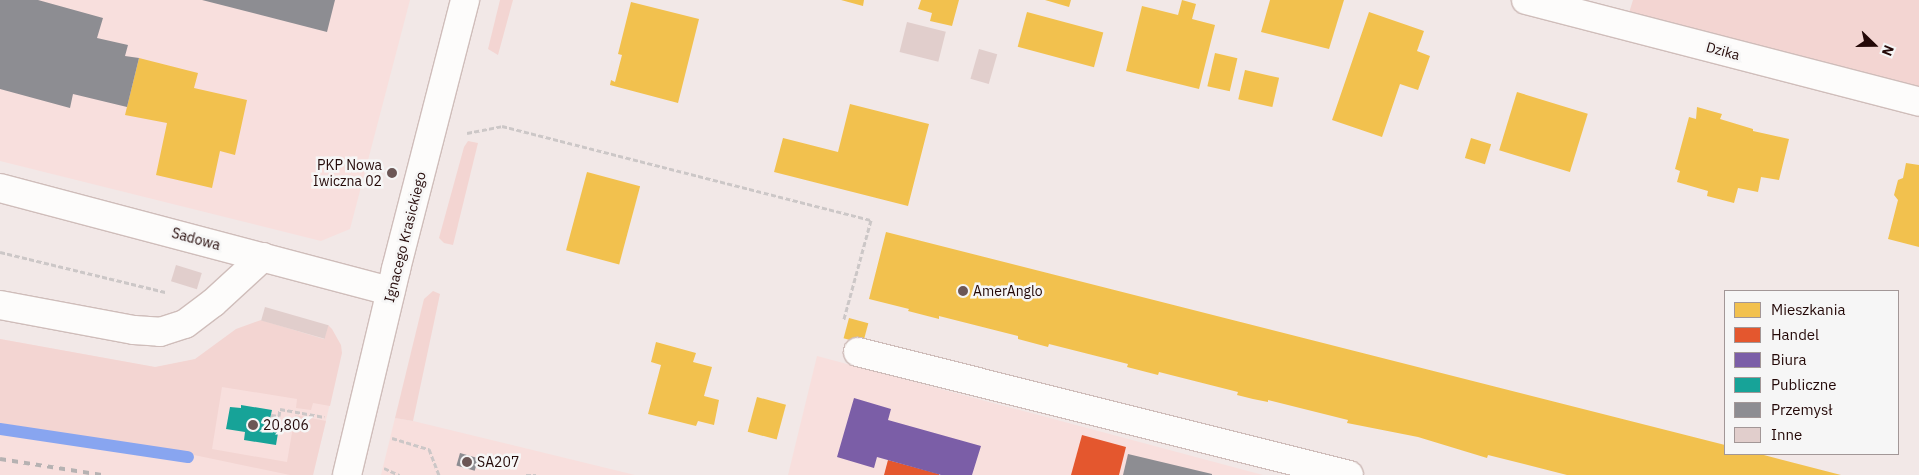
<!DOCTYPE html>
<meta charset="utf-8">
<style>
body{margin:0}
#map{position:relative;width:1919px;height:475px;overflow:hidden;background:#f2e8e7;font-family:"IBM Plex Sans",sans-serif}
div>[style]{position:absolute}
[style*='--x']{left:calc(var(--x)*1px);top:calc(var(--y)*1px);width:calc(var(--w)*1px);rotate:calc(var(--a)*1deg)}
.built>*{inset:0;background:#f8dfdd}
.green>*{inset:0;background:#f3d5d2}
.homes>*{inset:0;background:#f2c14e;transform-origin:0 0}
.shops>*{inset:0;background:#e4572e}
.offices>*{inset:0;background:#7b5ea7}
.public>*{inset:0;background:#17a398}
.industry>*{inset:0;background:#8d8d92;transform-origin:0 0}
.stream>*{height:12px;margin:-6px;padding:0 6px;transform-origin:6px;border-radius:6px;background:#88a5f0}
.building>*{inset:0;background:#e1cecc;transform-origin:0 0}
.path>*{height:3px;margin-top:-1.5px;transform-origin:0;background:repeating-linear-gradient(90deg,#ccc7c7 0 5px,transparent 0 7.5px)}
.roads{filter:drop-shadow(1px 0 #cfbdba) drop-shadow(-1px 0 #cfbdba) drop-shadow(0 1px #cfbdba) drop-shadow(0 -1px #cfbdba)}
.minor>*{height:28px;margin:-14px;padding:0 14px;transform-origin:14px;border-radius:14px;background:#fdfcfb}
.rail>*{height:4px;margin-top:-2px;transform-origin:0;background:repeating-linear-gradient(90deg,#b6b2b2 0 6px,transparent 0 12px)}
.dots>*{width:14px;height:14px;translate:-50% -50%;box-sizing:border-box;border:2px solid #f6f6f6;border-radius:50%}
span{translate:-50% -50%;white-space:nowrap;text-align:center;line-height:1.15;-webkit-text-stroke:5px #f6f6f6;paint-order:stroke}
.street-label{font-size:14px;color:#240908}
.poi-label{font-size:14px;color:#240908}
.right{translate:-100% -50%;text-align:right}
.left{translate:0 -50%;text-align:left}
.legend{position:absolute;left:1724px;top:290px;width:175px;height:165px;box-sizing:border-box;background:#f6f6f6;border:1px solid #a29797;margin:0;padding:6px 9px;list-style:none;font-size:15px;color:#240908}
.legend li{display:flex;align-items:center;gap:10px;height:25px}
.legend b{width:25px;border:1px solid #a29797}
.north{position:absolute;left:1849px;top:20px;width:50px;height:50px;-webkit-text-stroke:4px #f6f6f6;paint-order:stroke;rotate:112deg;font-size:14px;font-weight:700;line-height:20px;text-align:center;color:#240908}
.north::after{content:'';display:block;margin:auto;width:18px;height:22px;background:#240908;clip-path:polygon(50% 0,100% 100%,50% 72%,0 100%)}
</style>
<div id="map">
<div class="built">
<div style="clip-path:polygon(0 0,410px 0,350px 229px,321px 241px,0 161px)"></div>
<div style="clip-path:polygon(0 339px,331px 399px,313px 475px,0 475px)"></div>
<div style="clip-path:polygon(817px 356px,1263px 475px,788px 475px)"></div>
<div style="clip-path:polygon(395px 418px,413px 421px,635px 475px,381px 475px)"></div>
</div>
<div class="green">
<div style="clip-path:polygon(500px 0,513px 0,498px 55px,488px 49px)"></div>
<div style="clip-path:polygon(1633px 0,1919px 0,1919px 92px,1628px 16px)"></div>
<div style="clip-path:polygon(468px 141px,478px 143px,453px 245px,444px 243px,439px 238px,464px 147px)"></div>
<div style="clip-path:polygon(433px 291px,440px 294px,413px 421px,395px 418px,424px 299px)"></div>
<div style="clip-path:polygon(261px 320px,324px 339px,328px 325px,332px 329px,341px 345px,342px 353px,330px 406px,313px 403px,311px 410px,296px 408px,297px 399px,222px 387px,212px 449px,287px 462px,295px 415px,326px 421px,313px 475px,290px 475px,175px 451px,0 423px,0 339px,155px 367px,195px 359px,236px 329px)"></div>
</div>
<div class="homes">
<div style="clip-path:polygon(841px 0,864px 0,863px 6px)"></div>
<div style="clip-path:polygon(921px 0,959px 0,952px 26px,930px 21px,932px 13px,918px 9px)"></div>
<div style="clip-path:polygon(1045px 0,1071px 0,1069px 7px)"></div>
<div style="clip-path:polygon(1182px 0,1196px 4px,1192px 19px,1215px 25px,1199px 89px,1126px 71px,1142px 6px,1178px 15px)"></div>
<div style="clip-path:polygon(1270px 0,1344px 0,1329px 49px,1261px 32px)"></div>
<div style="clip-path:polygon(631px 2px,699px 19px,678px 103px,610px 85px,611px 80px,615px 82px,622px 55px,618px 54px)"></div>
<div style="left:1027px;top:12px;width:79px;height:36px;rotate:15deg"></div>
<div style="clip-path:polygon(1369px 12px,1424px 31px,1417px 51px,1430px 56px,1418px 90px,1400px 84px,1382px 137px,1332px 120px)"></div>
<div style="left:1215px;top:53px;width:23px;height:34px;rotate:13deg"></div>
<div style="clip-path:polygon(139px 58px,198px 73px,194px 88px,247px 100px,235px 155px,220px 151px,212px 188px,156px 175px,167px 123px,125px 115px)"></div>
<div style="left:1245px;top:70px;width:35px;height:30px;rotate:13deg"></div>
<div style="left:1517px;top:92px;width:74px;height:61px;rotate:17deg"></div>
<div style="clip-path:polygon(850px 104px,929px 124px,908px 206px,774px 172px,783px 138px,838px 152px)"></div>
<div style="clip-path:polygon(1697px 107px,1722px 114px,1720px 119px,1753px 129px,1753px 131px,1789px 139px,1779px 180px,1761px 177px,1758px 192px,1738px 188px,1734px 203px,1707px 196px,1708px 191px,1677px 182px,1680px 171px,1675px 169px,1689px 117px,1696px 119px)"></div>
<div style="left:1471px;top:138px;width:21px;height:21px;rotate:17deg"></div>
<div style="clip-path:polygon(1906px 163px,1919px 165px,1919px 247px,1888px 239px,1898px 200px,1894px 195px,1898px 180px,1903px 178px)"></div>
<div style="left:587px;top:172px;width:55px;height:81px;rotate:15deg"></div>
<div style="clip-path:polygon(886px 232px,1725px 445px,1725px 454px,1760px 454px,1841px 475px,1567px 475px,1488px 455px,1487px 458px,1418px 437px,1347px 423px,1348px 420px,1268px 400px,1268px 402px,1253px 399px,1237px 395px,1238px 392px,1159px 372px,1158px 375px,1127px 367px,1128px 364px,1049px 344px,1048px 347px,1018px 339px,1018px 336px,939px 316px,939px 319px,908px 311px,909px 309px,869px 299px)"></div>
<div style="left:849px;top:318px;width:20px;height:21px;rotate:15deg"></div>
<div style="clip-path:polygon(656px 342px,696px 353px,693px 362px,712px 367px,704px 396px,719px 400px,714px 425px,698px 421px,696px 426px,648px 414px,661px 365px,651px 362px)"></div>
<div style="left:757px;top:397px;width:30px;height:36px;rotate:15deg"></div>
</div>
<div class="shops">
<div style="clip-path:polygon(1082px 435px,1126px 447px,1119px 475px,1071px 475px)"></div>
<div style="clip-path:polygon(888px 460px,939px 474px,939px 475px,884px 475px)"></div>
</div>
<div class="offices">
<div style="clip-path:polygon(854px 398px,891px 409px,888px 420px,981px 446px,972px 475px,941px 475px,877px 457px,874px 468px,837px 457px)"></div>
</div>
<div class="public">
<div style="clip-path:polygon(241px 405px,272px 410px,270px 419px,280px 421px,276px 445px,244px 440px,245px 432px,226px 429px,230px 407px,241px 408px)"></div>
</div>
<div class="industry">
<div style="clip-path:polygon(0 0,38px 0,103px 18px,97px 38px,128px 45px,125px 56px,139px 58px,127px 107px,73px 94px,70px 108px,0 89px)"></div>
<div style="clip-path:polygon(202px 0,335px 0,327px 32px)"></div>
<div style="left:460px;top:453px;width:19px;height:13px;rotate:16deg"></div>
<div style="clip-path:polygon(1128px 454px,1212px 474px,1212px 475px,1123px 475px)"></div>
</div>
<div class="stream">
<div style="--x:0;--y:429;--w:190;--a:8.5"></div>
</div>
<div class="building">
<div style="left:907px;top:22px;width:40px;height:31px;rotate:14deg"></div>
<div style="left:979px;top:49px;width:19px;height:31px;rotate:16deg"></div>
<div style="left:176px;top:265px;width:27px;height:17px;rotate:17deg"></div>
<div style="left:265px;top:307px;width:66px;height:14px;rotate:16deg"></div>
</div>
<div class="path">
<div style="--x:467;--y:133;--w:36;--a:-11"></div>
<div style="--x:502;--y:126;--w:381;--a:14.3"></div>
<div style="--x:871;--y:220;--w:103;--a:105.3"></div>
<div style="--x:0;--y:252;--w:170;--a:13.6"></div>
<div style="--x:271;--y:415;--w:8;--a:7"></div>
<div style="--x:279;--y:416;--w:7;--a:-82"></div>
<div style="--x:280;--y:409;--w:45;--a:10.3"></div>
<div style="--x:392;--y:438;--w:39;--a:17"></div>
<div style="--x:429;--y:449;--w:28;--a:69"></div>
<div style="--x:384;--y:468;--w:17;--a:25"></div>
<div style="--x:526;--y:475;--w:10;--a:0"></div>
</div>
<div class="roads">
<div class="minor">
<div style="--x:1526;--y:0;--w:406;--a:14.5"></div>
<div style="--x:0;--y:188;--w:404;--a:14.8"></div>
<div style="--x:0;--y:305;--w:136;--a:10.6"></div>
<div style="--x:134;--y:330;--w:26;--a:4"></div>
<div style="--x:160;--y:332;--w:26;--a:-18"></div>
<div style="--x:185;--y:324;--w:35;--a:-37"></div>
<div style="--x:213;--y:303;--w:68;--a:-42.6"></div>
<div style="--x:858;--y:352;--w:506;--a:14.06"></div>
<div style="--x:347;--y:475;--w:212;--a:-76.6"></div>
<div style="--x:396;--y:269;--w:278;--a:-75.6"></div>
</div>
</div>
<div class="rail">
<div style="--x:0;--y:459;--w:103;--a:8.9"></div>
</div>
<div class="dots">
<div style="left:392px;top:173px;background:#6c5756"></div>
<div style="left:963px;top:291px;background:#6c5756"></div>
<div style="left:253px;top:425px;background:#6c5756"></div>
<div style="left:467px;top:462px;background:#6c5756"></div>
</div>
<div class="street-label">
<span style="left:1723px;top:51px;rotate:15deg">Dzika</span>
<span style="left:405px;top:237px;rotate:-76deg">Ignacego Krasickiego</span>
<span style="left:196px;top:239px;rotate:15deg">Sadowa</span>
</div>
<div class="poi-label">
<span class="right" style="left:382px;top:173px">PKP Nowa<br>Iwiczna 02</span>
<span class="left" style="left:973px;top:291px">AmerAnglo</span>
<span class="left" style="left:263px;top:425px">20,806</span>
<span class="left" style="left:477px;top:462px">SA207</span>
</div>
<ul class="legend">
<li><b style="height:14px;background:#f2c14e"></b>Mieszkania</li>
<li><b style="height:14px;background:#e4572e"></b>Handel</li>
<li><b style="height:14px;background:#7b5ea7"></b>Biura</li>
<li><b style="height:14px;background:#17a398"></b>Publiczne</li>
<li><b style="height:14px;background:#8d8d92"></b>Przemysł</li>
<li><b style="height:14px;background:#e1cecc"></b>Inne</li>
</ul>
<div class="north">N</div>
</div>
